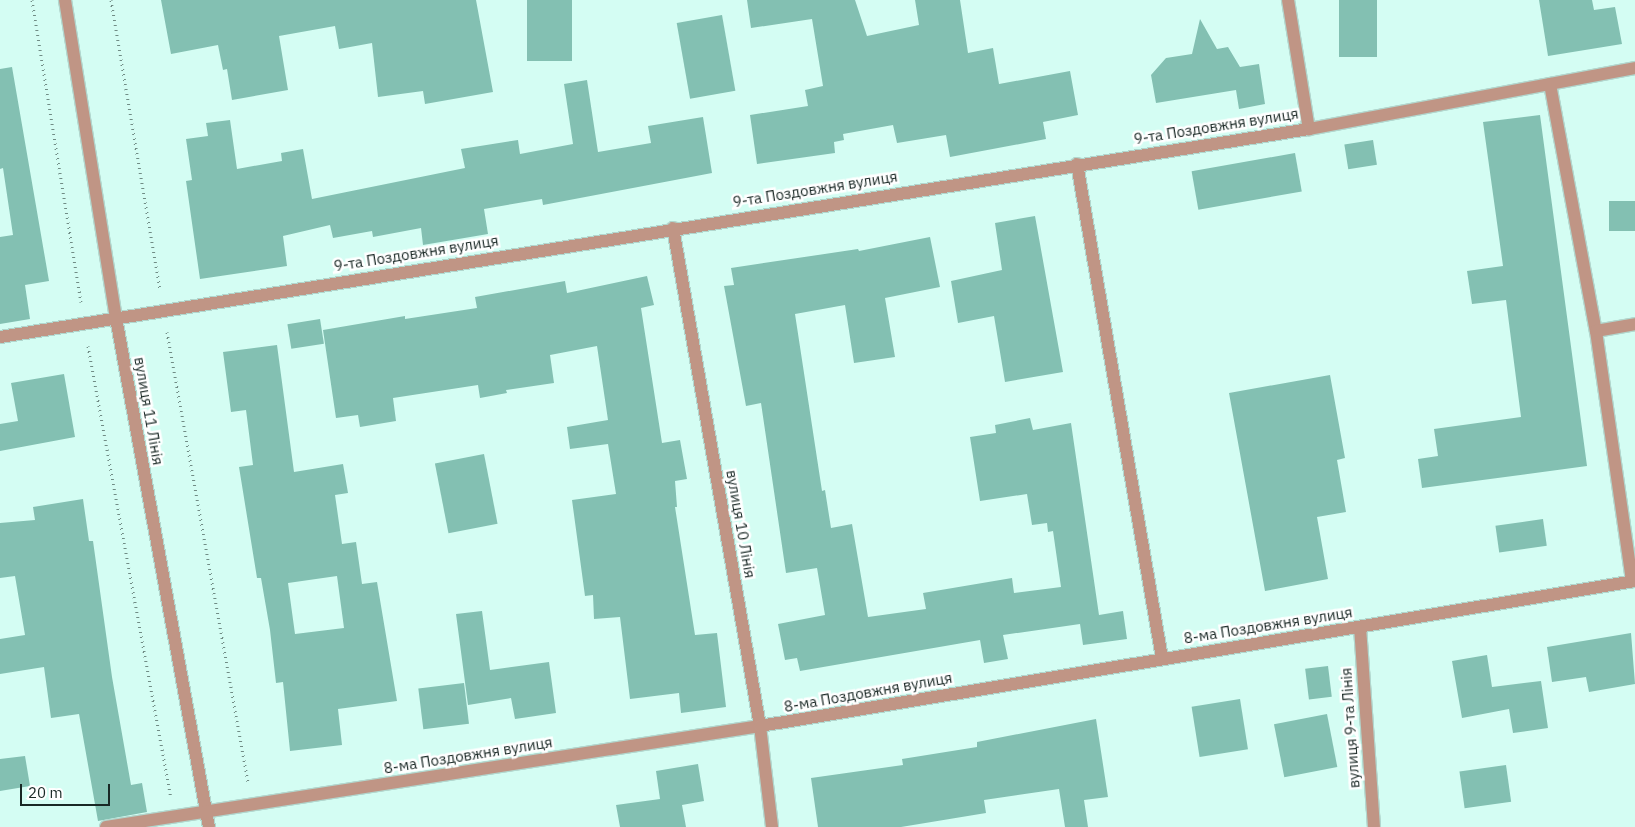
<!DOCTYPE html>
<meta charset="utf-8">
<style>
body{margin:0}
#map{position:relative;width:1635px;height:827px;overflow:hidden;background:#d4fdf3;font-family:"IBM Plex Sans",sans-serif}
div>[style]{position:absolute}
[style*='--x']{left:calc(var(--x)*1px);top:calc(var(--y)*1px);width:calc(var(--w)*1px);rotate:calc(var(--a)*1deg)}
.building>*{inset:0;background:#83c0b2;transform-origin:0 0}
.path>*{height:3px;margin-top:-1.5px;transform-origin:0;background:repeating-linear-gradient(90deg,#708c85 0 1px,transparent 0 5px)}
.roads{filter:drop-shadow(1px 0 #b2d7ce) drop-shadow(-1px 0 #b2d7ce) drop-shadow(0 1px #b2d7ce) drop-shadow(0 -1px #b2d7ce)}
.minor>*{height:12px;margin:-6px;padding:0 6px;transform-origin:6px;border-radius:6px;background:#c09585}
span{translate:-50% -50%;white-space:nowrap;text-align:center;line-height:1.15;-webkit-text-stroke:5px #fff;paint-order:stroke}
.street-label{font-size:15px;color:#192825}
.scale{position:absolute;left:20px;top:784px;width:90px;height:22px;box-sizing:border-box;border:2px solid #192825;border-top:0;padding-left:6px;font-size:15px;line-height:18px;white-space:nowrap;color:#192825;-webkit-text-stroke:4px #fff;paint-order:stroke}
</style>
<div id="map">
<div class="building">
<div style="clip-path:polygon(161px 0,476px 0,493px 92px,425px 104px,423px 91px,378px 97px,372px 43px,339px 49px,335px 26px,279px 36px,288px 90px,232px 100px,227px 69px,223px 70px,218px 45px,171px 54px)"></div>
<div style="left:527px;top:0;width:45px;height:61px"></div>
<div style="clip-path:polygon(747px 0,855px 0,867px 36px,919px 25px,915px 0,960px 0,968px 53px,993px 48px,999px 84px,1070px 71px,1078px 115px,1043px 122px,1046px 139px,950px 157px,946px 135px,897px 143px,893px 125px,843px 134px,844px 140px,834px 142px,835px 153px,757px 164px,750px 115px,808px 106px,805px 90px,823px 86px,812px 19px,751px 28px)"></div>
<div style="left:1339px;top:0;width:38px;height:57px"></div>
<div style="clip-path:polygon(1539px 0,1592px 0,1594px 10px,1615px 7px,1622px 44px,1548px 56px)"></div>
<div style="left:722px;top:15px;width:77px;height:46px;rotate:80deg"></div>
<div style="clip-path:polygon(1200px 19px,1217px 49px,1228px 47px,1240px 67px,1259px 64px,1265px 104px,1239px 109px,1236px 90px,1156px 103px,1151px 75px,1166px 58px,1192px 54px)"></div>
<div style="clip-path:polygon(12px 67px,49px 281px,25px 285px,30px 319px,0 324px,0 237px,13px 235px,3px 168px,0 169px,0 69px)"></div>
<div style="clip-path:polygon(587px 80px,598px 152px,651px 143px,648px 126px,703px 117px,712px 173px,543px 205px,542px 199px,484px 209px,488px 234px,423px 245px,421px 228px,373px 237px,372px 231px,333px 238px,330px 225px,283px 236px,287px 266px,200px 279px,186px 181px,192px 180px,186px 139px,208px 136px,206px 123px,230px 120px,237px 169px,282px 161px,281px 153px,303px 149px,312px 199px,465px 168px,461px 149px,518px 140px,520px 154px,573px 144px,564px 84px)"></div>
<div style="clip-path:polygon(1540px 115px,1587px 466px,1422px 488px,1418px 459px,1438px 456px,1434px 429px,1521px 417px,1506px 300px,1472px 304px,1467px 271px,1503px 266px,1483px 122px)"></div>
<div style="left:1373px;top:140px;width:25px;height:29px;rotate:81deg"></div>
<div style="left:1295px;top:153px;width:39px;height:105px;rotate:80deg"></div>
<div style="left:1635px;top:201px;width:30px;height:26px;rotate:90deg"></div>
<div style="clip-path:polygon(1035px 216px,1063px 372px,1005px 382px,994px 316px,958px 323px,951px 281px,1002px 270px,995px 223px)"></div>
<div style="clip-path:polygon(930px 237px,940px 287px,885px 298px,895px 357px,854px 363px,845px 305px,795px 314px,822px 491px,825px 490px,831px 528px,852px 524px,868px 617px,926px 609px,923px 593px,1012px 578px,1014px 593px,1061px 587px,1053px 531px,1048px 532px,1047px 523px,1032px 525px,1027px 494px,980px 501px,970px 437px,996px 433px,995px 425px,1030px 418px,1033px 430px,1071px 423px,1099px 615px,1123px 611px,1127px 639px,1083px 645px,1080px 624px,1003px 635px,1008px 659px,984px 663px,980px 640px,800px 671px,797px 658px,785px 660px,778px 624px,825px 615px,817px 568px,786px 573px,761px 403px,746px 406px,724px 286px,734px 285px,731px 268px,858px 249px,859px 251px)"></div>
<div style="clip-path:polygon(647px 276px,654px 305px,641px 308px,662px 443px,680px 440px,687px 479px,675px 481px,677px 507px,675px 507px,695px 635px,717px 633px,726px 707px,681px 713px,679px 693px,630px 699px,620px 617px,594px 619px,593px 595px,585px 596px,572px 500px,616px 494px,608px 444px,570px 449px,567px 427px,608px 420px,597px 346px,550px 355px,554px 383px,506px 390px,507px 393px,480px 398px,478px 385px,393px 398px,396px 421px,360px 427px,358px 415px,336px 418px,323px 330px,405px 316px,405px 319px,477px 308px,475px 297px,565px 281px,567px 293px)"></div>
<div style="left:320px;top:319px;width:25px;height:33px;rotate:81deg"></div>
<div style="clip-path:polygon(evenodd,277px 345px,294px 472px,343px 464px,348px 493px,335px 495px,342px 544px,356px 542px,362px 584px,377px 582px,397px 701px,338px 709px,342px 745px,290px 751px,283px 682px,276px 683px,270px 630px,261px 578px,257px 578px,239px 467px,253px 465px,246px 410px,231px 412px,223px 352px,277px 345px,337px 576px,344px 628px,295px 634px,288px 583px,337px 576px)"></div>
<div style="clip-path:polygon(64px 374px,75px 437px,0 451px,0 424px,18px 421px,11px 383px)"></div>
<div style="clip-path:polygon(1330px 375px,1345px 458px,1337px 460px,1346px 512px,1317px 517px,1328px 579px,1265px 591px,1229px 393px)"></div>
<div style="left:484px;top:454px;width:71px;height:50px;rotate:79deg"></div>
<div style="clip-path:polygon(83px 499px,89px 541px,93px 541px,112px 677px,131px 785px,142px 783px,147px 812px,98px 821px,79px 714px,51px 718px,44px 667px,0 674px,0 639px,25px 635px,15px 576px,0 578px,0 523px,35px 520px,33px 507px)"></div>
<div style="left:1543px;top:519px;width:27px;height:48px;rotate:82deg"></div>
<div style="clip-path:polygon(482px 611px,490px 670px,549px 662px,556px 713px,515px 719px,511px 698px,468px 705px,456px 614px)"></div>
<div style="clip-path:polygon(1631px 633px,1635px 684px,1589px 692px,1586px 677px,1552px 682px,1547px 647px)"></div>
<div style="clip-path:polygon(1487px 655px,1492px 687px,1541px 681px,1548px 728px,1513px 733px,1509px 709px,1462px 718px,1452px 661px)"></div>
<div style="left:1328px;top:666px;width:31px;height:23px;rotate:83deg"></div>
<div style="left:464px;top:683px;width:41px;height:46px;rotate:83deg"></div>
<div style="left:1240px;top:699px;width:51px;height:49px;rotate:81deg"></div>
<div style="left:1327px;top:714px;width:54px;height:54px;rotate:79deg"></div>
<div style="clip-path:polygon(1096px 719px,1108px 797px,1084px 800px,1088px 827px,1065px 827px,1059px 789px,984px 800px,986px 813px,901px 827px,818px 827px,811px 778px,903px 765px,902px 759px,977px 747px,977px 742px)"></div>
<div style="clip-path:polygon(25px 756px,30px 786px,0 791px,0 759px)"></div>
<div style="clip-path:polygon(698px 764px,704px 801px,682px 805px,686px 827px,620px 827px,616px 805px,660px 799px,656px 771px)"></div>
<div style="left:1506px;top:765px;width:37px;height:47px;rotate:82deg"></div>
</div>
<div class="path">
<div style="--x:32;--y:0;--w:306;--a:80.8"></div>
<div style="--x:111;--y:0;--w:293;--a:80.4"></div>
<div style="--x:167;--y:332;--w:459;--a:79.8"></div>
<div style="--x:88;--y:346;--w:459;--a:79.6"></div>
</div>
<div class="roads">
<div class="minor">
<div style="--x:65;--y:0;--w:322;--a:80.9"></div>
<div style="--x:116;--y:318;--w:517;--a:79.65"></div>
<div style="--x:1288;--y:0;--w:131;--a:80.8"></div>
<div style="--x:1550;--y:84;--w:251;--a:79.5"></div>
<div style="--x:1596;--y:331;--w:253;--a:81.8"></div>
<div style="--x:1077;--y:164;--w:501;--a:80.24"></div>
<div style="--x:673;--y:228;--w:506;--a:80.09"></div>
<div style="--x:760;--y:726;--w:102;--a:83.2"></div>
<div style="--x:1596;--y:331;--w:40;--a:-10"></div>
<div style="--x:0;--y:337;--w:1325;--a:-9.03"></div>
<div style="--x:1309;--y:129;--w:332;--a:-10.6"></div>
<div style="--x:1360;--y:627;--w:200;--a:86"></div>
<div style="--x:106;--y:827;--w:662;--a:-8.78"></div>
<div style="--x:760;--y:726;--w:887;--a:-9.41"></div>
</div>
</div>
<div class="street-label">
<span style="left:1216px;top:126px;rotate:-9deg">9-та Поздовжня вулиця</span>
<span style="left:815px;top:189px;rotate:-9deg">9-та Поздовжня вулиця</span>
<span style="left:416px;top:253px;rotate:-9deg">9-та Поздовжня вулиця</span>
<span style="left:149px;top:411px;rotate:80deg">вулиця 11 Лінія</span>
<span style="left:741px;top:524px;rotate:80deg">вулиця 10 Лінія</span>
<span style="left:1268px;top:625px;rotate:-9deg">8-ма Поздовжня вулиця</span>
<span style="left:868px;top:692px;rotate:-10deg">8-ма Поздовжня вулиця</span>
<span style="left:1350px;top:728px;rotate:-94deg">вулиця 9-та Лінія</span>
<span style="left:468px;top:755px;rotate:-9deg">8-ма Поздовжня вулиця</span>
</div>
<div class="scale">20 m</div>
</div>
